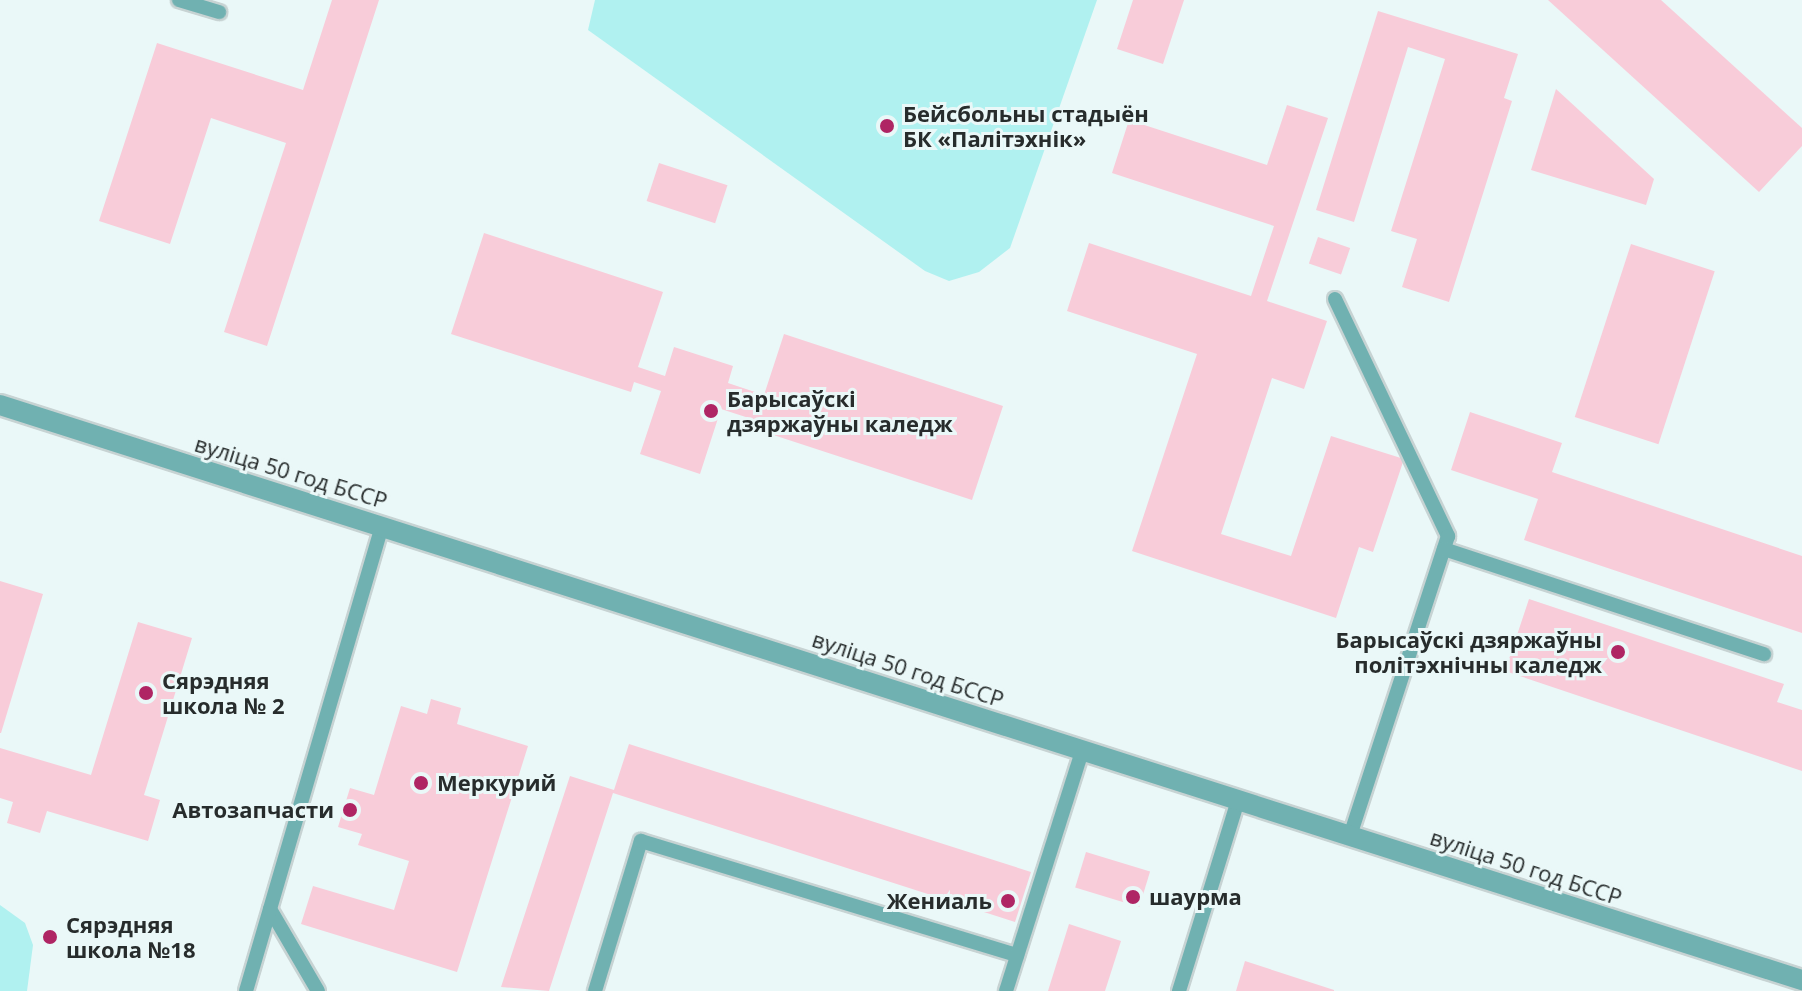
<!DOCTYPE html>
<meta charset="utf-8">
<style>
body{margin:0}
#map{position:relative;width:1802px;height:991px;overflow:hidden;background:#eaf8f8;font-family:"Open Sans",sans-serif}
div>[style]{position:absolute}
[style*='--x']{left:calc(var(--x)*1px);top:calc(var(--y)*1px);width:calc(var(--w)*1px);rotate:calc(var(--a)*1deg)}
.green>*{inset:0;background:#b0f1f0}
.building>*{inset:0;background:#f8ccd9;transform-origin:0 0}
.roads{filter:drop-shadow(2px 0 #c7d3d3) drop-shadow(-2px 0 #c7d3d3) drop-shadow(0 2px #c7d3d3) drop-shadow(0 -2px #c7d3d3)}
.service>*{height:14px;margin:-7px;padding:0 7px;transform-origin:7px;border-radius:7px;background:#70b1b1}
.minor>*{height:20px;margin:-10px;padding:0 10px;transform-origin:10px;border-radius:10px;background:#70b1b1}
.dots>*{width:22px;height:22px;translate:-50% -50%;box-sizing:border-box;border:4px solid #eaf8f8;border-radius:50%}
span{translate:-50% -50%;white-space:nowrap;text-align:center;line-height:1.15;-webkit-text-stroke:6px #eaf8f8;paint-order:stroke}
.poi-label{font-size:22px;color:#272c2c;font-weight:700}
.left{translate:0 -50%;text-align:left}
.right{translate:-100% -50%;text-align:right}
.street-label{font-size:22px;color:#272c2c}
</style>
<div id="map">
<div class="green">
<div style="clip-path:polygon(595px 0,1097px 0,1010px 248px,979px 272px,949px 281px,925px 271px,588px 30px)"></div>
<div style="clip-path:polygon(0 905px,25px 923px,33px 945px,27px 991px,0 991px)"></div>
</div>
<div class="building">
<div style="clip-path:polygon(332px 0,379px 0,267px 346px,224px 332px,286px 143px,211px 118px,170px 244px,99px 221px,157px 43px,303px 90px)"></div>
<div style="clip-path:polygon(1133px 0,1184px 0,1163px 64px,1117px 49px)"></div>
<div style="clip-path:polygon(1548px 0,1661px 0,1802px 128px,1802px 146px,1759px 192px)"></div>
<div style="clip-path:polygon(1378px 11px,1518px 54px,1504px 98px,1512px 101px,1449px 302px,1402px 287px,1417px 239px,1391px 231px,1445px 59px,1408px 47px,1354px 222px,1316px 210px)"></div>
<div style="clip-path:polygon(1556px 89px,1654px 179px,1646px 205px,1531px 170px)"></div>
<div style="clip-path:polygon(1287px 105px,1328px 118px,1267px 301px,1327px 321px,1304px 389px,1272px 378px,1221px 534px,1291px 556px,1331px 436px,1404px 459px,1373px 552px,1359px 547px,1336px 618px,1132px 551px,1197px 354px,1067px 311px,1089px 243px,1251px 296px,1274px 226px,1112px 173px,1129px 120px,1267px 165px)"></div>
<div style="left:659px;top:163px;width:72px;height:40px;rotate:18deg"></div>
<div style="clip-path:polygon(484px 233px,663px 292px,638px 367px,665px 376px,674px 347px,733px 366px,728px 383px,764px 395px,784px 334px,1003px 406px,972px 500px,752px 428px,755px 420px,721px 409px,700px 474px,640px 454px,661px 391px,634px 382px,631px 392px,451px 334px)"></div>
<div style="left:1318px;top:237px;width:34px;height:28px;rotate:19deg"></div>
<div style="left:1631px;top:244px;width:88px;height:182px;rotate:18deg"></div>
<div style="clip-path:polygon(1470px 412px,1562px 443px,1552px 472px,1802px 556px,1802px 633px,1524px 540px,1538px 499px,1451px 470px)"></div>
<div style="clip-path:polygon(0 581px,43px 594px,1px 733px,0 733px)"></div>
<div style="clip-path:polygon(1529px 599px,1784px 684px,1777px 702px,1802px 710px,1802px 771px,1505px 671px)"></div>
<div style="clip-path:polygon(138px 622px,192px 638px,144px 795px,160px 800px,148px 841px,47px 811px,40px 833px,7px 823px,13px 802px,0 798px,0 748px,91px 775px)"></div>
<div style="clip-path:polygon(431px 699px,461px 708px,457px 724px,528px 746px,457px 972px,301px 924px,313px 886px,394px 910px,409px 861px,358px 845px,362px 834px,338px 827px,350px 788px,374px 795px,401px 706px,427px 714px)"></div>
<div style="clip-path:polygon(629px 744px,1031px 872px,1015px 922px,613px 793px,549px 991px,501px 987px,570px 776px,614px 790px)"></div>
<div style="left:1086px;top:852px;width:67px;height:37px;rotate:17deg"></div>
<div style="clip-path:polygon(1069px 924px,1121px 941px,1105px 991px,1048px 991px)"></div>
<div style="clip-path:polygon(1245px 961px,1334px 990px,1334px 991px,1236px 991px)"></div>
</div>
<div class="roads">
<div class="service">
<div style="--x:179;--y:0;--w:42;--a:16.7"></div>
<div style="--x:1335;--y:299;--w:263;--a:64.5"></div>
<div style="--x:1448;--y:536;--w:316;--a:108.1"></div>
<div style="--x:1444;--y:549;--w:337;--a:18.2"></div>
<div style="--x:270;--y:909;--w:95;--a:59.7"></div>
<div style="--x:246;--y:991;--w:484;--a:-73.7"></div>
<div style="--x:595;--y:991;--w:157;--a:-73"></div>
<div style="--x:641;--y:841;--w:393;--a:16.9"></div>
<div style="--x:1006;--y:991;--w:252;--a:-72.4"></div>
<div style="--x:1179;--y:991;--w:200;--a:-72.8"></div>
</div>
<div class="minor">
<div style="--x:0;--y:405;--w:1892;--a:17.7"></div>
</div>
</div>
<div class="dots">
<div style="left:887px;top:126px;background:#af2564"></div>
<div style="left:711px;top:411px;background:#af2564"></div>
<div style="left:1618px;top:652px;background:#af2564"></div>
<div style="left:146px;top:693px;background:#af2564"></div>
<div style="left:421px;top:783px;background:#af2564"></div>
<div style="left:350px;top:810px;background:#af2564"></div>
<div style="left:1133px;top:897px;background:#af2564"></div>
<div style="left:1008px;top:901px;background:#af2564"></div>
<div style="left:50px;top:937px;background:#af2564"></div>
</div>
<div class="poi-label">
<span class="left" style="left:903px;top:126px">Бейсбольны стадыён<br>БК «Палітэхнік»</span>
<span class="left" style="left:727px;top:411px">Барысаўскі<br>дзяржаўны каледж</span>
<span class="right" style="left:1602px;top:652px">Барысаўскі дзяржаўны<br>політэхнічны каледж</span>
<span class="left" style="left:162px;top:693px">Сярэдняя<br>школа № 2</span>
<span class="left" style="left:437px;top:783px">Меркурий</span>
<span class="right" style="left:334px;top:810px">Автозапчасти</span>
<span class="left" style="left:1149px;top:897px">шаурма</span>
<span class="right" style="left:992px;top:901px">Жениаль</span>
<span class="left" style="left:66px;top:937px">Сярэдняя<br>школа №18</span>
</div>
<div class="street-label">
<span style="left:291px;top:472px;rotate:17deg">вуліца 50 год БССР</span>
<span style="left:908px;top:669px;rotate:18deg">вуліца 50 год БССР</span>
<span style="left:1526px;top:867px;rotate:18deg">вуліца 50 год БССР</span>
</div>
</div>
